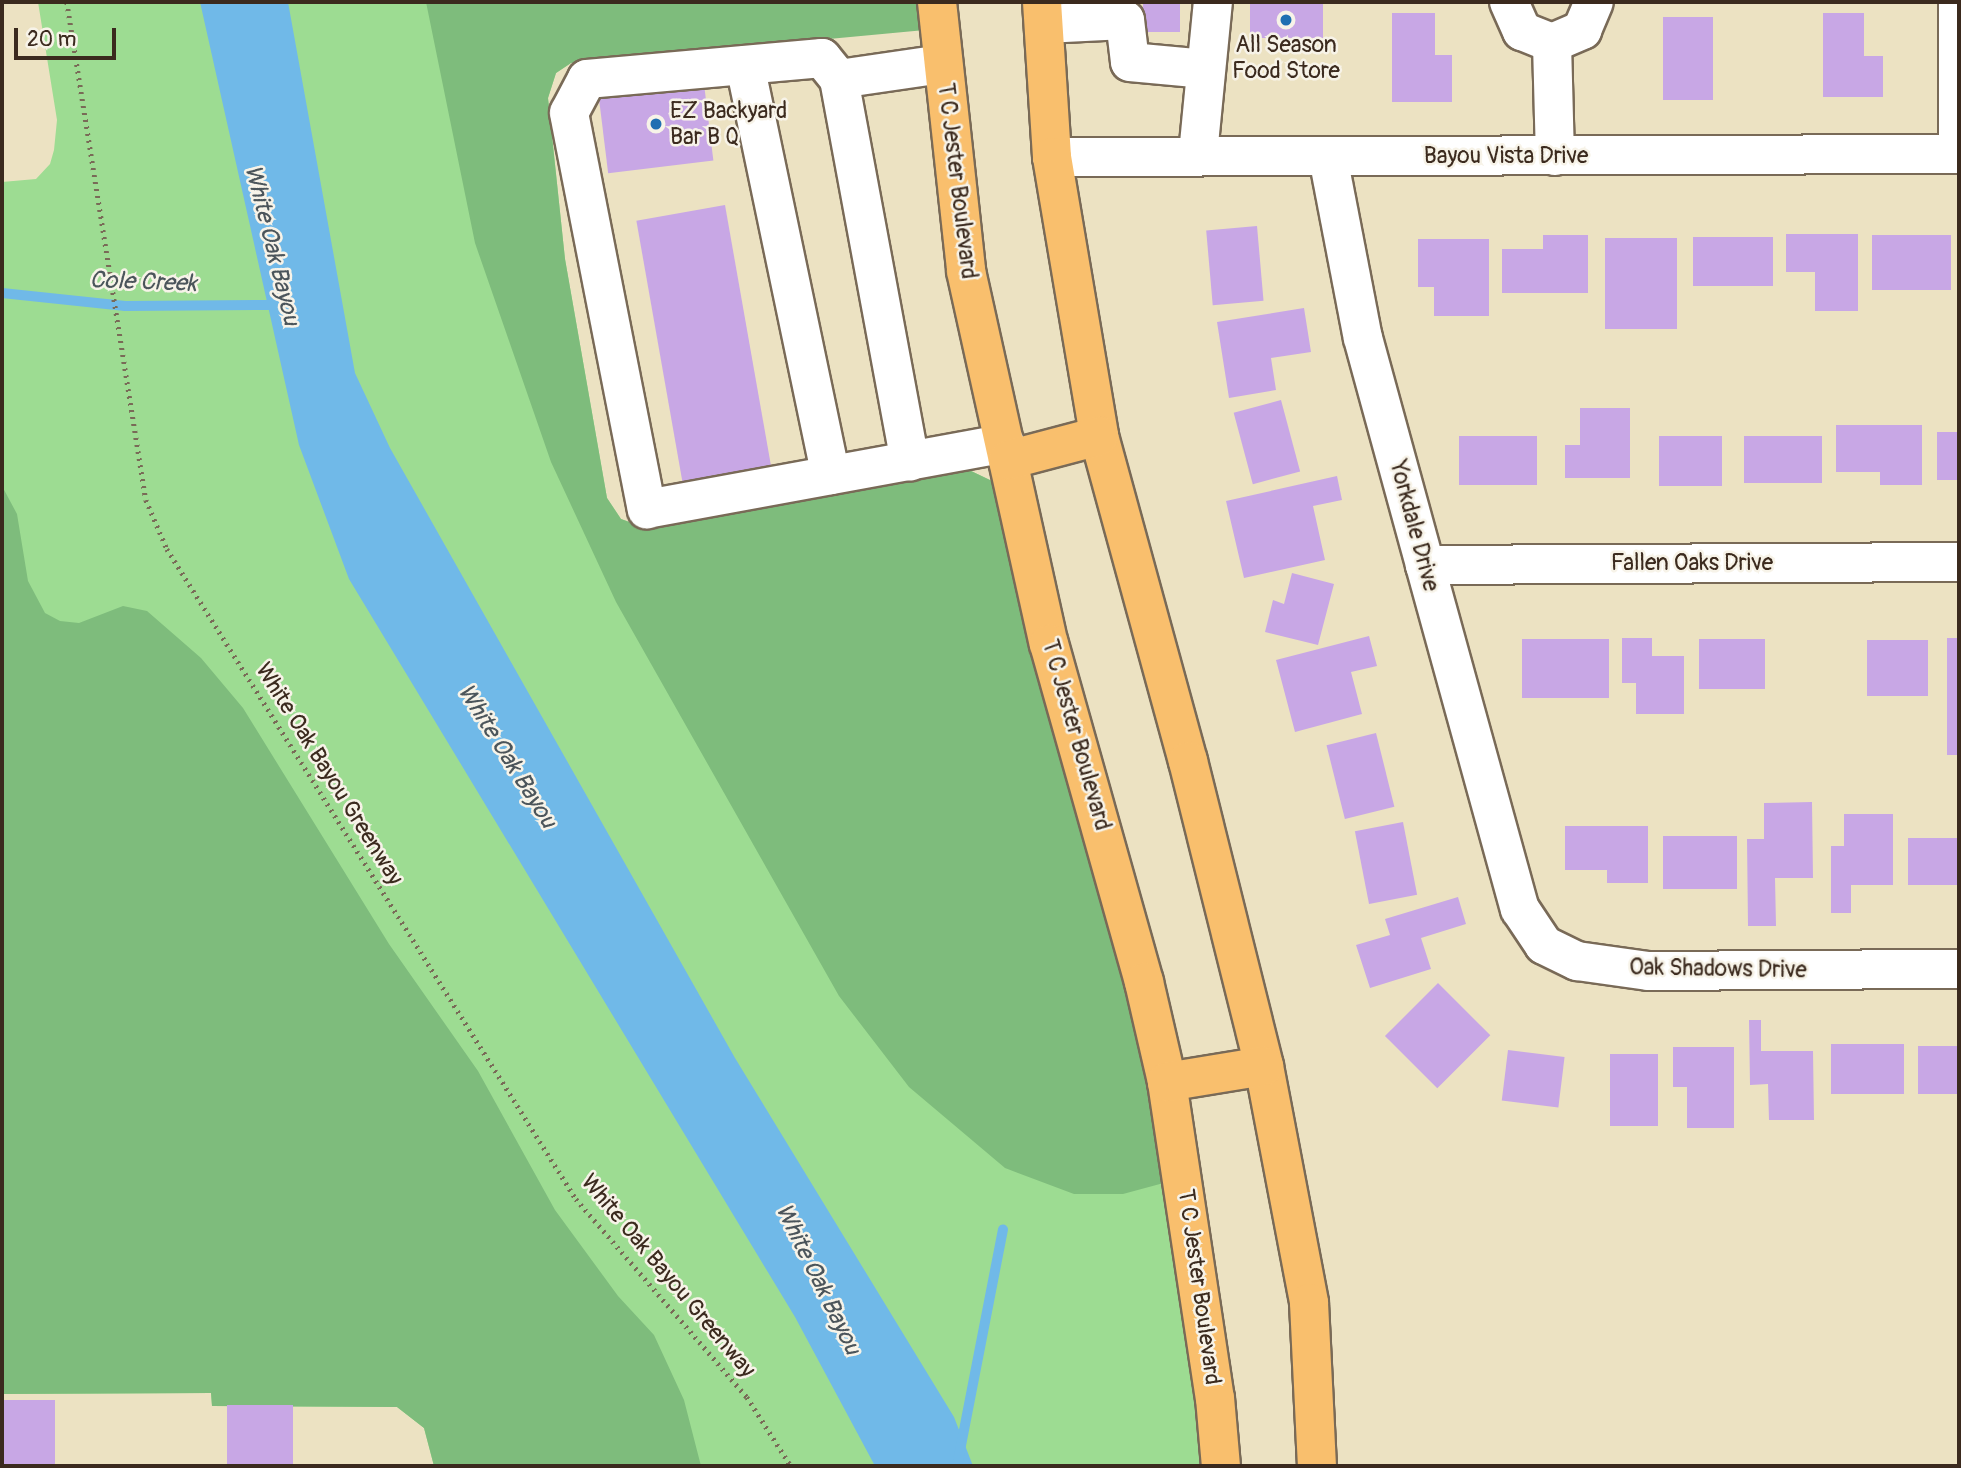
<!DOCTYPE html>
<style>
body{margin:0}
#map{position:relative;width:1961px;height:1468px;overflow:hidden;background:#ece2c2;font-family:Pangolin,sans-serif}
div>[style]{position:absolute}
[style*='--x']{left:calc(var(--x)*1px);top:calc(var(--y)*1px);width:calc(var(--w)*1px);rotate:calc(var(--a)*1deg)}
.green>*{inset:0;background:#9ddc92}
.forest>*{inset:0;background:#7ebc7c}
.water>*{inset:0;background:#70b9e8}
.stream>*{height:10px;margin:-5px;padding:0 5px;transform-origin:5px;border-radius:5px;background:#70b9e8}
.building>*{inset:0;background:#c8a7e5;transform-origin:0 0}
.path>*{height:4.5px;margin-top:-2.25px;transform-origin:0;background:repeating-linear-gradient(90deg,#796a57 0 2px,transparent 0 7px)}
.roads{filter:drop-shadow(2px 0 #796a57) drop-shadow(-2px 0 #796a57) drop-shadow(0 2px #796a57) drop-shadow(0 -2px #796a57)}
.minor>*{height:38px;margin:-19px;padding:0 19px;transform-origin:19px;border-radius:19px;background:#fff}
.major>*{height:38px;margin:-19px;padding:0 19px;transform-origin:19px;border-radius:19px;background:#f9bf6d}
.dots>*{width:19px;height:19px;translate:-50% -50%;box-sizing:border-box;border:4px solid #f7f3e8;border-radius:50%}
span{translate:-50% -50%;white-space:nowrap;text-align:center;line-height:1.15;-webkit-text-stroke:5px #f7f3e8;paint-order:stroke}
.poi-label{font-size:23px;color:#3b2a1e}
.left{translate:0 -50%;text-align:left}
.street-label{font-size:23px;color:#3b2a1e}
.water-label{font-size:24px;color:#4b555b;font-style:italic}
.frame{position:absolute;inset:0;border:4px solid #3b2a1e;pointer-events:none}
.scale{position:absolute;left:14px;top:28px;width:102px;height:32px;box-sizing:border-box;border:4px solid #3b2a1e;border-top:0;padding-left:9px;font-size:21px;line-height:24px;white-space:nowrap;color:#3b2a1e;-webkit-text-stroke:5px #f7f3e8;paint-order:stroke}
</style>
<div id="map">
<div class="green">
<div style="clip-path:polygon(38px 2px,922px 2px,571px 63px,556px 73px,548px 98px,565px 259px,607px 498px,621px 519px,643px 527px,969px 470px,992px 481px,1139px 1016px,1196px 1401px,1200px 1466px,434px 1466px,424px 1428px,397px 1407px,212px 1406px,211px 1393px,2px 1394px,2px 182px,36px 179px,50px 164px,54px 150px,57px 120px)"></div>
</div>
<div class="forest">
<div style="clip-path:polygon(426px 2px,922px 2px,925px 30px,571px 63px,556px 73px,548px 98px,565px 259px,607px 498px,621px 519px,643px 527px,969px 470px,992px 481px,1096px 848px,1171px 1181px,1123px 1194px,1074px 1194px,1005px 1168px,909px 1087px,839px 996px,616px 602px,551px 462px,475px 243px)"></div>
<div style="clip-path:polygon(2px 486px,17px 514px,28px 581px,45px 613px,60px 621px,79px 623px,123px 606px,147px 611px,201px 658px,243px 708px,389px 944px,478px 1071px,555px 1210px,618px 1296px,654px 1335px,684px 1400px,701px 1466px,434px 1466px,424px 1428px,397px 1407px,212px 1406px,211px 1393px,2px 1394px)"></div>
</div>
<div class="water">
<div style="clip-path:polygon(200px 2px,288px 2px,355px 373px,390px 448px,735px 1058px,954px 1417px,973px 1466px,875px 1466px,795px 1317px,349px 579px,299px 445px)"></div>
</div>
<div class="stream">
<div style="--x:2;--y:293;--w:124;--a:6"></div>
<div style="--x:125;--y:306;--w:157;--a:-0.4"></div>
<div style="--x:957;--y:1466;--w:241;--a:-79"></div>
</div>
<div class="building">
<div style="left:1143px;top:2px;width:37px;height:30px"></div>
<div style="left:1250px;top:2px;width:73px;height:36px"></div>
<div style="clip-path:polygon(1392px 13px,1435px 13px,1435px 55px,1452px 55px,1452px 102px,1392px 102px)"></div>
<div style="clip-path:polygon(1823px 13px,1864px 13px,1864px 56px,1883px 56px,1883px 97px,1823px 97px)"></div>
<div style="left:1663px;top:17px;width:50px;height:83px"></div>
<div style="left:704px;top:84px;width:77px;height:106px;rotate:83deg"></div>
<div style="left:725px;top:205px;width:272px;height:90px;rotate:80deg"></div>
<div style="left:1257px;top:226px;width:75px;height:51px;rotate:85deg"></div>
<div style="clip-path:polygon(1786px 234px,1858px 234px,1858px 311px,1815px 311px,1815px 272px,1786px 272px)"></div>
<div style="clip-path:polygon(1543px 235px,1588px 235px,1588px 293px,1502px 293px,1502px 249px,1543px 249px)"></div>
<div style="left:1872px;top:235px;width:79px;height:55px"></div>
<div style="left:1693px;top:237px;width:80px;height:49px"></div>
<div style="left:1605px;top:238px;width:72px;height:91px"></div>
<div style="clip-path:polygon(1418px 239px,1489px 239px,1489px 316px,1434px 316px,1434px 287px,1418px 287px)"></div>
<div style="clip-path:polygon(1304px 308px,1311px 352px,1271px 358px,1276px 390px,1229px 398px,1217px 322px)"></div>
<div style="left:1281px;top:400px;width:74px;height:49px;rotate:75deg"></div>
<div style="clip-path:polygon(1580px 408px,1630px 408px,1630px 478px,1565px 478px,1565px 445px,1580px 445px)"></div>
<div style="clip-path:polygon(1836px 425px,1922px 425px,1922px 485px,1880px 485px,1880px 472px,1836px 472px)"></div>
<div style="left:1937px;top:432px;width:22px;height:48px"></div>
<div style="left:1459px;top:436px;width:78px;height:49px"></div>
<div style="left:1659px;top:436px;width:63px;height:50px"></div>
<div style="left:1744px;top:436px;width:78px;height:47px"></div>
<div style="clip-path:polygon(1337px 476px,1342px 500px,1313px 506px,1325px 560px,1244px 578px,1226px 501px)"></div>
<div style="clip-path:polygon(1292px 573px,1334px 584px,1318px 645px,1265px 632px,1273px 600px,1284px 604px)"></div>
<div style="clip-path:polygon(1369px 636px,1377px 666px,1351px 672px,1362px 714px,1295px 732px,1276px 660px)"></div>
<div style="clip-path:polygon(1622px 638px,1652px 638px,1652px 656px,1684px 656px,1684px 714px,1636px 714px,1636px 683px,1622px 683px)"></div>
<div style="left:1947px;top:638px;width:12px;height:117px"></div>
<div style="left:1522px;top:639px;width:87px;height:59px"></div>
<div style="left:1699px;top:639px;width:66px;height:50px"></div>
<div style="left:1867px;top:640px;width:61px;height:56px"></div>
<div style="left:1376px;top:733px;width:76px;height:51px;rotate:76deg"></div>
<div style="clip-path:polygon(1812px 802px,1813px 878px,1775px 878px,1776px 926px,1748px 926px,1747px 839px,1764px 839px,1764px 803px)"></div>
<div style="clip-path:polygon(1844px 814px,1893px 814px,1893px 885px,1851px 885px,1851px 913px,1831px 913px,1831px 846px,1844px 846px)"></div>
<div style="left:1403px;top:822px;width:74px;height:49px;rotate:79deg"></div>
<div style="clip-path:polygon(1565px 826px,1648px 826px,1648px 883px,1607px 883px,1607px 870px,1565px 870px)"></div>
<div style="left:1663px;top:836px;width:74px;height:53px"></div>
<div style="left:1908px;top:838px;width:51px;height:47px"></div>
<div style="clip-path:polygon(1458px 897px,1466px 924px,1421px 938px,1431px 969px,1370px 988px,1356px 945px,1390px 935px,1385px 919px)"></div>
<div style="left:1438px;top:983px;width:74px;height:75px;rotate:45deg"></div>
<div style="clip-path:polygon(1749px 1020px,1761px 1020px,1761px 1051px,1813px 1051px,1814px 1120px,1769px 1120px,1768px 1084px,1750px 1085px)"></div>
<div style="left:1831px;top:1044px;width:73px;height:50px"></div>
<div style="left:1918px;top:1046px;width:41px;height:48px"></div>
<div style="clip-path:polygon(1673px 1047px,1734px 1047px,1734px 1128px,1687px 1128px,1687px 1087px,1673px 1087px)"></div>
<div style="left:1508px;top:1050px;width:57px;height:51px;rotate:7deg"></div>
<div style="left:1610px;top:1054px;width:48px;height:72px"></div>
<div style="left:2px;top:1400px;width:53px;height:66px"></div>
<div style="left:227px;top:1405px;width:66px;height:61px"></div>
</div>
<div class="path">
<div style="--x:67;--y:2;--w:504;--a:80.99"></div>
<div style="--x:146;--y:500;--w:53;--a:66.8"></div>
<div style="--x:167;--y:549;--w:768;--a:57.82"></div>
<div style="--x:576;--y:1199;--w:262;--a:49.2"></div>
<div style="--x:747;--y:1397;--w:82;--a:57.5"></div>
</div>
<div class="roads">
<div class="minor">
<div style="--x:1509;--y:2;--w:32;--a:66"></div>
<div style="--x:1522;--y:31;--w:32;--a:22"></div>
<div style="--x:1552;--y:43;--w:33;--a:-23"></div>
<div style="--x:1582;--y:30;--w:30;--a:-67"></div>
<div style="--x:1958;--y:2;--w:152;--a:90"></div>
<div style="--x:1044;--y:24;--w:81;--a:-2.8"></div>
<div style="--x:1125;--y:20;--w:42;--a:83.2"></div>
<div style="--x:1130;--y:62;--w:76;--a:5.3"></div>
<div style="--x:1552;--y:43;--w:113;--a:88.5"></div>
<div style="--x:942;--y:64;--w:104;--a:171.7"></div>
<div style="--x:839;--y:79;--w:27;--a:-129"></div>
<div style="--x:822;--y:58;--w:236;--a:174.9"></div>
<div style="--x:587;--y:79;--w:38;--a:118"></div>
<div style="--x:569;--y:113;--w:404;--a:78.9"></div>
<div style="--x:647;--y:509;--w:364;--a:-10.4"></div>
<div style="--x:745;--y:65;--w:419;--a:78.2"></div>
<div style="--x:839;--y:79;--w:389;--a:79.5"></div>
<div style="--x:1198;--y:154;--w:153;--a:-84.4"></div>
<div style="--x:1052;--y:157;--w:907;--a:-0.19"></div>
<div style="--x:1328;--y:157;--w:184;--a:79.1"></div>
<div style="--x:1363;--y:338;--w:235;--a:74.7"></div>
<div style="--x:1425;--y:565;--w:357;--a:74.6"></div>
<div style="--x:1520;--y:909;--w:43;--a:56.3"></div>
<div style="--x:1544;--y:945;--w:37;--a:26"></div>
<div style="--x:1577;--y:961;--w:72;--a:8"></div>
<div style="--x:1648;--y:971;--w:311;--a:-0.4"></div>
<div style="--x:1425;--y:565;--w:534;--a:-0.32"></div>
</div>
<div class="major">
<div style="--x:937;--y:2;--w:271;--a:83.8"></div>
<div style="--x:966;--y:271;--w:382;--a:77.5"></div>
<div style="--x:1049;--y:644;--w:351;--a:74.3"></div>
<div style="--x:1144;--y:982;--w:103;--a:77"></div>
<div style="--x:1167;--y:1082;--w:320;--a:81.4"></div>
<div style="--x:1215;--y:1398;--w:68;--a:85"></div>
<div style="--x:1042;--y:2;--w:155;--a:86.3"></div>
<div style="--x:1052;--y:157;--w:283;--a:80.4"></div>
<div style="--x:1099;--y:436;--w:337;--a:74.7"></div>
<div style="--x:1188;--y:761;--w:314;--a:76"></div>
<div style="--x:1264;--y:1066;--w:241;--a:79.2"></div>
<div style="--x:1309;--y:1303;--w:163;--a:87.2"></div>
<div style="--x:1008;--y:460;--w:94;--a:-14.8"></div>
<div style="--x:1167;--y:1082;--w:98;--a:-9.4"></div>
</div>
</div>
<div class="dots">
<div style="left:1286px;top:20px;background:#1f6fb2"></div>
<div style="left:656px;top:124px;background:#1f6fb2"></div>
</div>
<div class="poi-label">
<span style="left:1286px;top:58px">All Season<br>Food Store</span>
<span class="left" style="left:670px;top:124px">EZ Backyard<br>Bar B Q</span>
</div>
<div class="street-label">
<span style="left:1506px;top:156px">Bayou Vista Drive</span>
<span style="left:957px;top:181px;rotate:83deg">T C Jester Boulevard</span>
<span style="left:1414px;top:526px;rotate:75deg">Yorkdale Drive</span>
<span style="left:1692px;top:563px">Fallen Oaks Drive</span>
<span style="left:1076px;top:735px;rotate:74deg">T C Jester Boulevard</span>
<span style="left:329px;top:774px;rotate:58deg">White Oak Bayou Greenway</span>
<span style="left:1718px;top:969px;rotate:1deg">Oak Shadows Drive</span>
<span style="left:668px;top:1276px;rotate:50deg">White Oak Bayou Greenway</span>
<span style="left:1199px;top:1287px;rotate:82deg">T C Jester Boulevard</span>
</div>
<div class="water-label">
<span style="left:272px;top:245px;rotate:76deg">White Oak Bayou</span>
<span style="left:143px;top:282px;rotate:2deg">Cole Creek</span>
<span style="left:507px;top:756px;rotate:58deg">White Oak Bayou</span>
<span style="left:818px;top:1279px;rotate:64deg">White Oak Bayou</span>
</div>
<div class="frame"></div>
<div class="scale">20 m</div>
</div>
